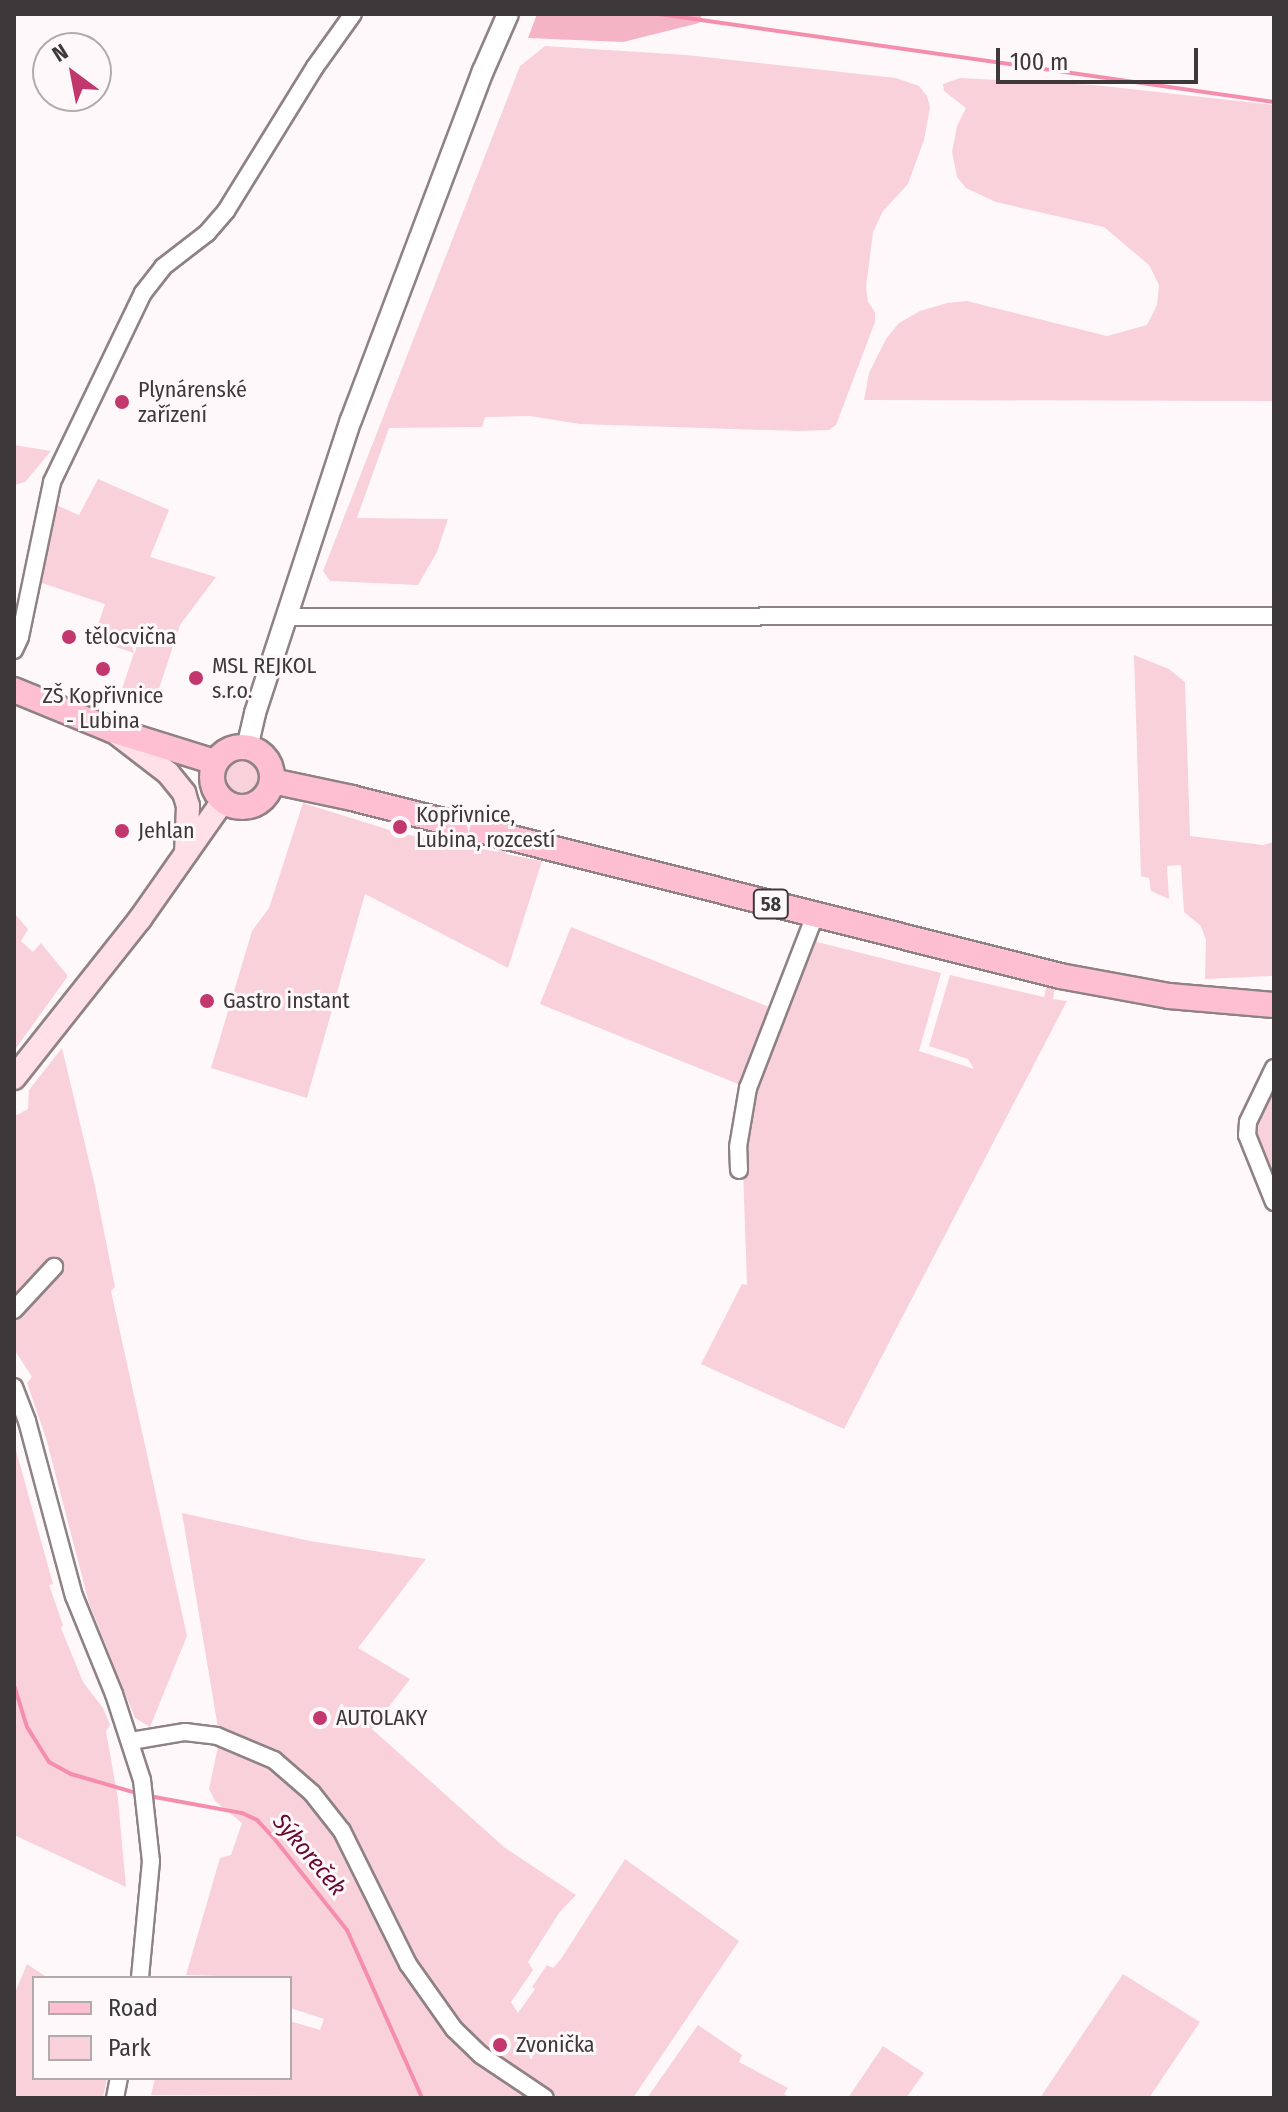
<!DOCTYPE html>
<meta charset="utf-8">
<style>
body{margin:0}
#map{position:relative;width:1288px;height:2112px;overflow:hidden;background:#fef8fa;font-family:"Fira Sans Condensed",sans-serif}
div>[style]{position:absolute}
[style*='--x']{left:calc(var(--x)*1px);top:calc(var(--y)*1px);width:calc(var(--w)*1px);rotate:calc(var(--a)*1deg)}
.green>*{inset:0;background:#f9d1db;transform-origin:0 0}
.round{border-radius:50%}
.forest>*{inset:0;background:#f4b4c5}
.stream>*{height:4px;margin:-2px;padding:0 2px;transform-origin:2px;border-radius:2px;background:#f58ead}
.roads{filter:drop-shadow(2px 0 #8f8285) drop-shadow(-2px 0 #8f8285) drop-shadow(0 2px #8f8285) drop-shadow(0 -2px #8f8285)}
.minor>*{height:16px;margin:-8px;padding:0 8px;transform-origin:8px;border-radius:8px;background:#fff}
.tertiary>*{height:20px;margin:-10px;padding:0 10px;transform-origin:10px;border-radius:10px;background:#fff}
.secondary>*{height:22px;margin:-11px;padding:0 11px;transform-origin:11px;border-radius:11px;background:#ffdfe8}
.primary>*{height:24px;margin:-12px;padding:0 12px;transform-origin:12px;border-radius:12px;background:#ffbfd2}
.primary>.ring{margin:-12px;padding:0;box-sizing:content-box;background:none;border:24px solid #ffbfd2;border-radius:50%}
.dots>*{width:22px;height:22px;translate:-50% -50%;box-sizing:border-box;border:4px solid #fef8fa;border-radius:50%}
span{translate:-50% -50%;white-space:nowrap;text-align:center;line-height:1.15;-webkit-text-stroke:6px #fef8fa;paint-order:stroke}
.shield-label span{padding:2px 6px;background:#fef8fa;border:2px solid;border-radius:6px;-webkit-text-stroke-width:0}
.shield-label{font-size:20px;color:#3d3839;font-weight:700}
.poi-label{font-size:22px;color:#3d3839}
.left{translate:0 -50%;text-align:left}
.water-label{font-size:24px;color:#670933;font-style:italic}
.frame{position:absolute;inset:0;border:16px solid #3d3839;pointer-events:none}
.legend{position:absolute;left:32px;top:1976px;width:260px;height:104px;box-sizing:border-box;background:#fef8fa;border:2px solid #b1abad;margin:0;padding:10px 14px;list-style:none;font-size:24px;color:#3d3839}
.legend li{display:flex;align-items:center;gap:16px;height:40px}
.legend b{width:40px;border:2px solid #b1abad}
.north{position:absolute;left:32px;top:32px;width:80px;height:80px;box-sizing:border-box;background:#fef8fa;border:2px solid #b1abad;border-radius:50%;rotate:328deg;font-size:22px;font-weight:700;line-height:32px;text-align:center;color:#3d3839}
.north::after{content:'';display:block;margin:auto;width:28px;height:36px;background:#c2376d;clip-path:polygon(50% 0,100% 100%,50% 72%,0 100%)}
.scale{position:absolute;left:996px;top:48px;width:202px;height:36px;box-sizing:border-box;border:4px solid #3d3839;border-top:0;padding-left:10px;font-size:24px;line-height:28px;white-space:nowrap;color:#3d3839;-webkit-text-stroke:6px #fef8fa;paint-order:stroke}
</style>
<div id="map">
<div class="green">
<div style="clip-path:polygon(545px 46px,686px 55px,896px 78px,919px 86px,927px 96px,930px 107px,924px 140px,908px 184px,883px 211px,873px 232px,866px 287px,868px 302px,875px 312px,875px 322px,836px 425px,829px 430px,798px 431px,580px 424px,530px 416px,485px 417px,482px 427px,389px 428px,357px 518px,448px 519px,437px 552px,418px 585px,330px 581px,323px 571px,520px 66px)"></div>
<div style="clip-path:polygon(960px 78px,1094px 85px,1274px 105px,1274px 401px,864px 400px,869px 373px,886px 339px,899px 323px,920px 311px,947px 303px,967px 301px,1107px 336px,1147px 325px,1157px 305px,1159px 285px,1149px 265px,1104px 227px,996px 202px,966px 188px,957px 177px,952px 152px,957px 126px,966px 108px,944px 91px,943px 84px)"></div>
<div style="clip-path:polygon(14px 445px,51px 451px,25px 482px,14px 485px)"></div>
<div style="clip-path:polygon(98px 479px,169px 510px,150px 557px,216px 577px,180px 625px,155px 701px,122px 689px,134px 653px,97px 641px,102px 627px,98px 625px,105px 604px,36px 581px,56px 505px,79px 515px)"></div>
<div style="clip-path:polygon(1134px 655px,1169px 669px,1185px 682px,1190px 836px,1263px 845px,1274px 842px,1274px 975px,1271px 976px,1205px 979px,1206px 940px,1201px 926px,1184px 912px,1181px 865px,1167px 866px,1169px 899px,1151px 891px,1149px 878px,1141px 876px)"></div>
<div class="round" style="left:221px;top:756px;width:42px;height:42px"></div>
<div style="clip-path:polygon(303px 803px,399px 833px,498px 852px,500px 847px,507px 849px,506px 854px,542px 861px,508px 968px,365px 894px,307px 1098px,211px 1068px,252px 931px,269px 908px)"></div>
<div style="clip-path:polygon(14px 913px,28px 929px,21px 941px,33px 952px,41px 943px,68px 976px,14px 1051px)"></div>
<div style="clip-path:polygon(818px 926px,817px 942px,941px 973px,919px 1051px,974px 1069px,968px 1059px,929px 1046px,950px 975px,1044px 997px,1047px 984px,1055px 986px,1053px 999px,1067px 1001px,844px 1429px,701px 1364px,742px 1284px,747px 1285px,743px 1169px,750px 1099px)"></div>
<div style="left:571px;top:927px;width:214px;height:83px;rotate:22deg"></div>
<div style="clip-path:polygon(62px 1048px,95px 1186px,115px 1287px,111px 1291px,187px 1636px,150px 1727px,135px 1718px,89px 1603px,46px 1438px,27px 1383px,32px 1377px,14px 1349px,14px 1112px,17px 1115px,28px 1109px,29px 1090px)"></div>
<div style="clip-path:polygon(1274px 1089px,1274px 1174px,1256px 1130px,1256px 1122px)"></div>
<div style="clip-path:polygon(14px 1443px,53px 1584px,49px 1585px,63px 1625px,61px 1628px,83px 1682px,103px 1708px,110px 1725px,106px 1731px,118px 1799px,126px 1887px,14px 1835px)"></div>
<div style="clip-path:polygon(182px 1513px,310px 1541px,426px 1559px,358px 1648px,410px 1679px,372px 1729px,504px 1847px,576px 1895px,559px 1913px,528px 1962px,533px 1970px,511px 2002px,518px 2013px,535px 1989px,532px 1987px,547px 1965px,553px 1968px,561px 1959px,625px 1859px,739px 1941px,633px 2098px,564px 2098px,549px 2094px,479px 2048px,419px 1969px,377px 1879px,323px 1794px,277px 1754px,218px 1728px)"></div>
<div style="clip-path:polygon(219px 1742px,260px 1758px,305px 1791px,351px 1858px,419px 1991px,541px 2098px,151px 2095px,155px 2078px,290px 2078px,290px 2021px,320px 2030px,324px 2019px,290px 2008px,290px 1978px,186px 1975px,220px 1858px,231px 1855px,242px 1823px,215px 1801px,209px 1789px)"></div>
<div style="clip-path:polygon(27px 1964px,48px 1978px,34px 1978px,34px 2078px,107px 2078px,103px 2098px,14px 2098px,14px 1995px)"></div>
<div style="clip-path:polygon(1123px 1974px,1200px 2022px,1149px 2098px,1040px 2098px)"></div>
<div style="clip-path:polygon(698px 2025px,742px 2055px,739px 2062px,788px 2088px,784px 2094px,790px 2098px,647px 2098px)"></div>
<div style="clip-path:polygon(883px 2046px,924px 2073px,906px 2098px,848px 2098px)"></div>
</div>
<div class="forest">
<div style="clip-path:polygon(537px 14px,702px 14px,699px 23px,623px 42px,528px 38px)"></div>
</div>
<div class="stream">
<div style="--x:659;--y:14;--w:621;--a:8.14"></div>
<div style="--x:14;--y:1685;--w:44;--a:72.8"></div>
<div style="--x:27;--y:1727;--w:41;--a:57.8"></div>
<div style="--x:49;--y:1762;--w:25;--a:29"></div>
<div style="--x:71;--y:1774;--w:72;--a:16.2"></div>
<div style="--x:149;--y:1796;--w:95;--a:10.4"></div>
<div style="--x:242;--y:1813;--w:17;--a:25"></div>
<div style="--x:257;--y:1820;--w:23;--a:47"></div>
<div style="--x:273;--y:1837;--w:119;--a:51.5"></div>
<div style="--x:347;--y:1930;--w:184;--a:65.9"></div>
</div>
<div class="roads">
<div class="minor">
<div style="--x:287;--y:617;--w:987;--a:-0.06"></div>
<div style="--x:14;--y:650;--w:14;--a:-65"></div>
<div style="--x:20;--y:637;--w:158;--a:-78.3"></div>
<div style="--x:52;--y:482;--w:210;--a:-64.3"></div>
<div style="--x:143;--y:293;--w:33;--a:-52"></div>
<div style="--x:163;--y:267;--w:56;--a:-37.7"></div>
<div style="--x:207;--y:233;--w:29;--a:-49"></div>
<div style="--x:226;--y:211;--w:169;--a:-58.3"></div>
<div style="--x:315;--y:67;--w:65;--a:-54.4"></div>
<div style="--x:1274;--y:1068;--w:60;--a:115.7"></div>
<div style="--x:1248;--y:1122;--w:13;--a:94"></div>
<div style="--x:1247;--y:1135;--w:72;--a:68.1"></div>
<div style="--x:739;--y:1170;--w:23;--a:-92"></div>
<div style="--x:738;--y:1147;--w:60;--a:-80.4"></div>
<div style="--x:748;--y:1088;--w:186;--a:-68.8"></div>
<div style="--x:14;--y:1310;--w:59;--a:-47.1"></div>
<div style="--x:14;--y:1387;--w:36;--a:69"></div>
<div style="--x:27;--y:1421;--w:181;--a:75"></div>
<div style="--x:74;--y:1596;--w:106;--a:67.8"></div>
<div style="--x:114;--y:1694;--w:90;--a:72"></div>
<div style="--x:142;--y:1780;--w:81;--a:83.7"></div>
<div style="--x:151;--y:1861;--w:118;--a:95.4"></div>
<div style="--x:131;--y:1741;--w:55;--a:-9.5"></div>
<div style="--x:185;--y:1732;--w:32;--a:7"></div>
<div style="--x:217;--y:1736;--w:62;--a:22.8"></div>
<div style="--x:274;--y:1760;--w:50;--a:41"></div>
<div style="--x:312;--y:1793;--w:48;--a:51.7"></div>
<div style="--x:342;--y:1831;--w:148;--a:63.6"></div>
<div style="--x:408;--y:1964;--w:80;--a:54.7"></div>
<div style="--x:454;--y:2029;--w:37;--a:44"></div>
<div style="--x:481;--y:2055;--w:77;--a:33.9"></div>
<div style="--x:115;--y:2098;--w:20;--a:-79"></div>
</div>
<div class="tertiary">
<div style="--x:247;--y:748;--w:36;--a:-77"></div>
<div style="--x:255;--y:713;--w:308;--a:-71.9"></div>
<div style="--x:351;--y:420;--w:373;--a:-69.3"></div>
<div style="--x:483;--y:71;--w:62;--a:-66.3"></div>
</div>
<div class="secondary">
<div style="--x:116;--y:733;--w:66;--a:37.6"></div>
<div style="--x:168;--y:773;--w:26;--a:51"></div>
<div style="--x:184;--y:793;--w:14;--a:73"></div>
<div style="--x:188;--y:806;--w:47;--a:92.4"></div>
<div style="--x:14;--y:1078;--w:203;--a:-51.6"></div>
<div style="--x:140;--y:919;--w:144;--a:-54.9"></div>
</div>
<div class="primary">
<div style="--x:14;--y:690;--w:106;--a:22.2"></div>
<div style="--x:112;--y:730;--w:108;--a:17.3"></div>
<div class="ring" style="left:212px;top:747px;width:36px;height:36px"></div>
<div style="--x:272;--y:781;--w:82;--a:12"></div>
<div style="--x:352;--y:798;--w:730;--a:14.11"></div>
<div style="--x:1060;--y:976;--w:111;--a:10.4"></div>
<div style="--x:1169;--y:996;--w:105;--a:4.9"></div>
</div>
</div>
<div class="dots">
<div style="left:122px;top:402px;background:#c2376d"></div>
<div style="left:69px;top:637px;background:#c2376d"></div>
<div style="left:103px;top:669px;background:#c2376d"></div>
<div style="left:196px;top:678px;background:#c2376d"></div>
<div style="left:400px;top:827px;background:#c2376d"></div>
<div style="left:122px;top:831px;background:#c2376d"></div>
<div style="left:207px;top:1001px;background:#c2376d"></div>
<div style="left:320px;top:1718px;background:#c2376d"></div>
<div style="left:500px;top:2045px;background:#c2376d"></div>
</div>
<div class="shield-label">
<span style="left:771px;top:904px">58</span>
</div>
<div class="poi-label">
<span class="left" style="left:138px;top:402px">Plynárenské<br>zařízení</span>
<span class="left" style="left:85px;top:637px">tělocvična</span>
<span class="left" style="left:212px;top:678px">MSL REJKOL<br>s.r.o.</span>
<span style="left:103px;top:708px">ZŠ Kopřivnice<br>- Lubina</span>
<span class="left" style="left:416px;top:827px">Kopřivnice,<br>Lubina, rozcestí</span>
<span class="left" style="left:138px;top:831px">Jehlan</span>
<span class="left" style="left:223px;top:1001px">Gastro instant</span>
<span class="left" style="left:336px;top:1718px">AUTOLAKY</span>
<span class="left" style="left:516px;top:2045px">Zvonička</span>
</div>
<div class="water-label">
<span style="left:309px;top:1855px;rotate:50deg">Sýkoreček</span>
</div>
<div class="frame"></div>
<ul class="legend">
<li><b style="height:10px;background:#ffbfd2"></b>Road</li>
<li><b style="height:22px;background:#f9d1db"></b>Park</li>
</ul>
<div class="north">N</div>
<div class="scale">100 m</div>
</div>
